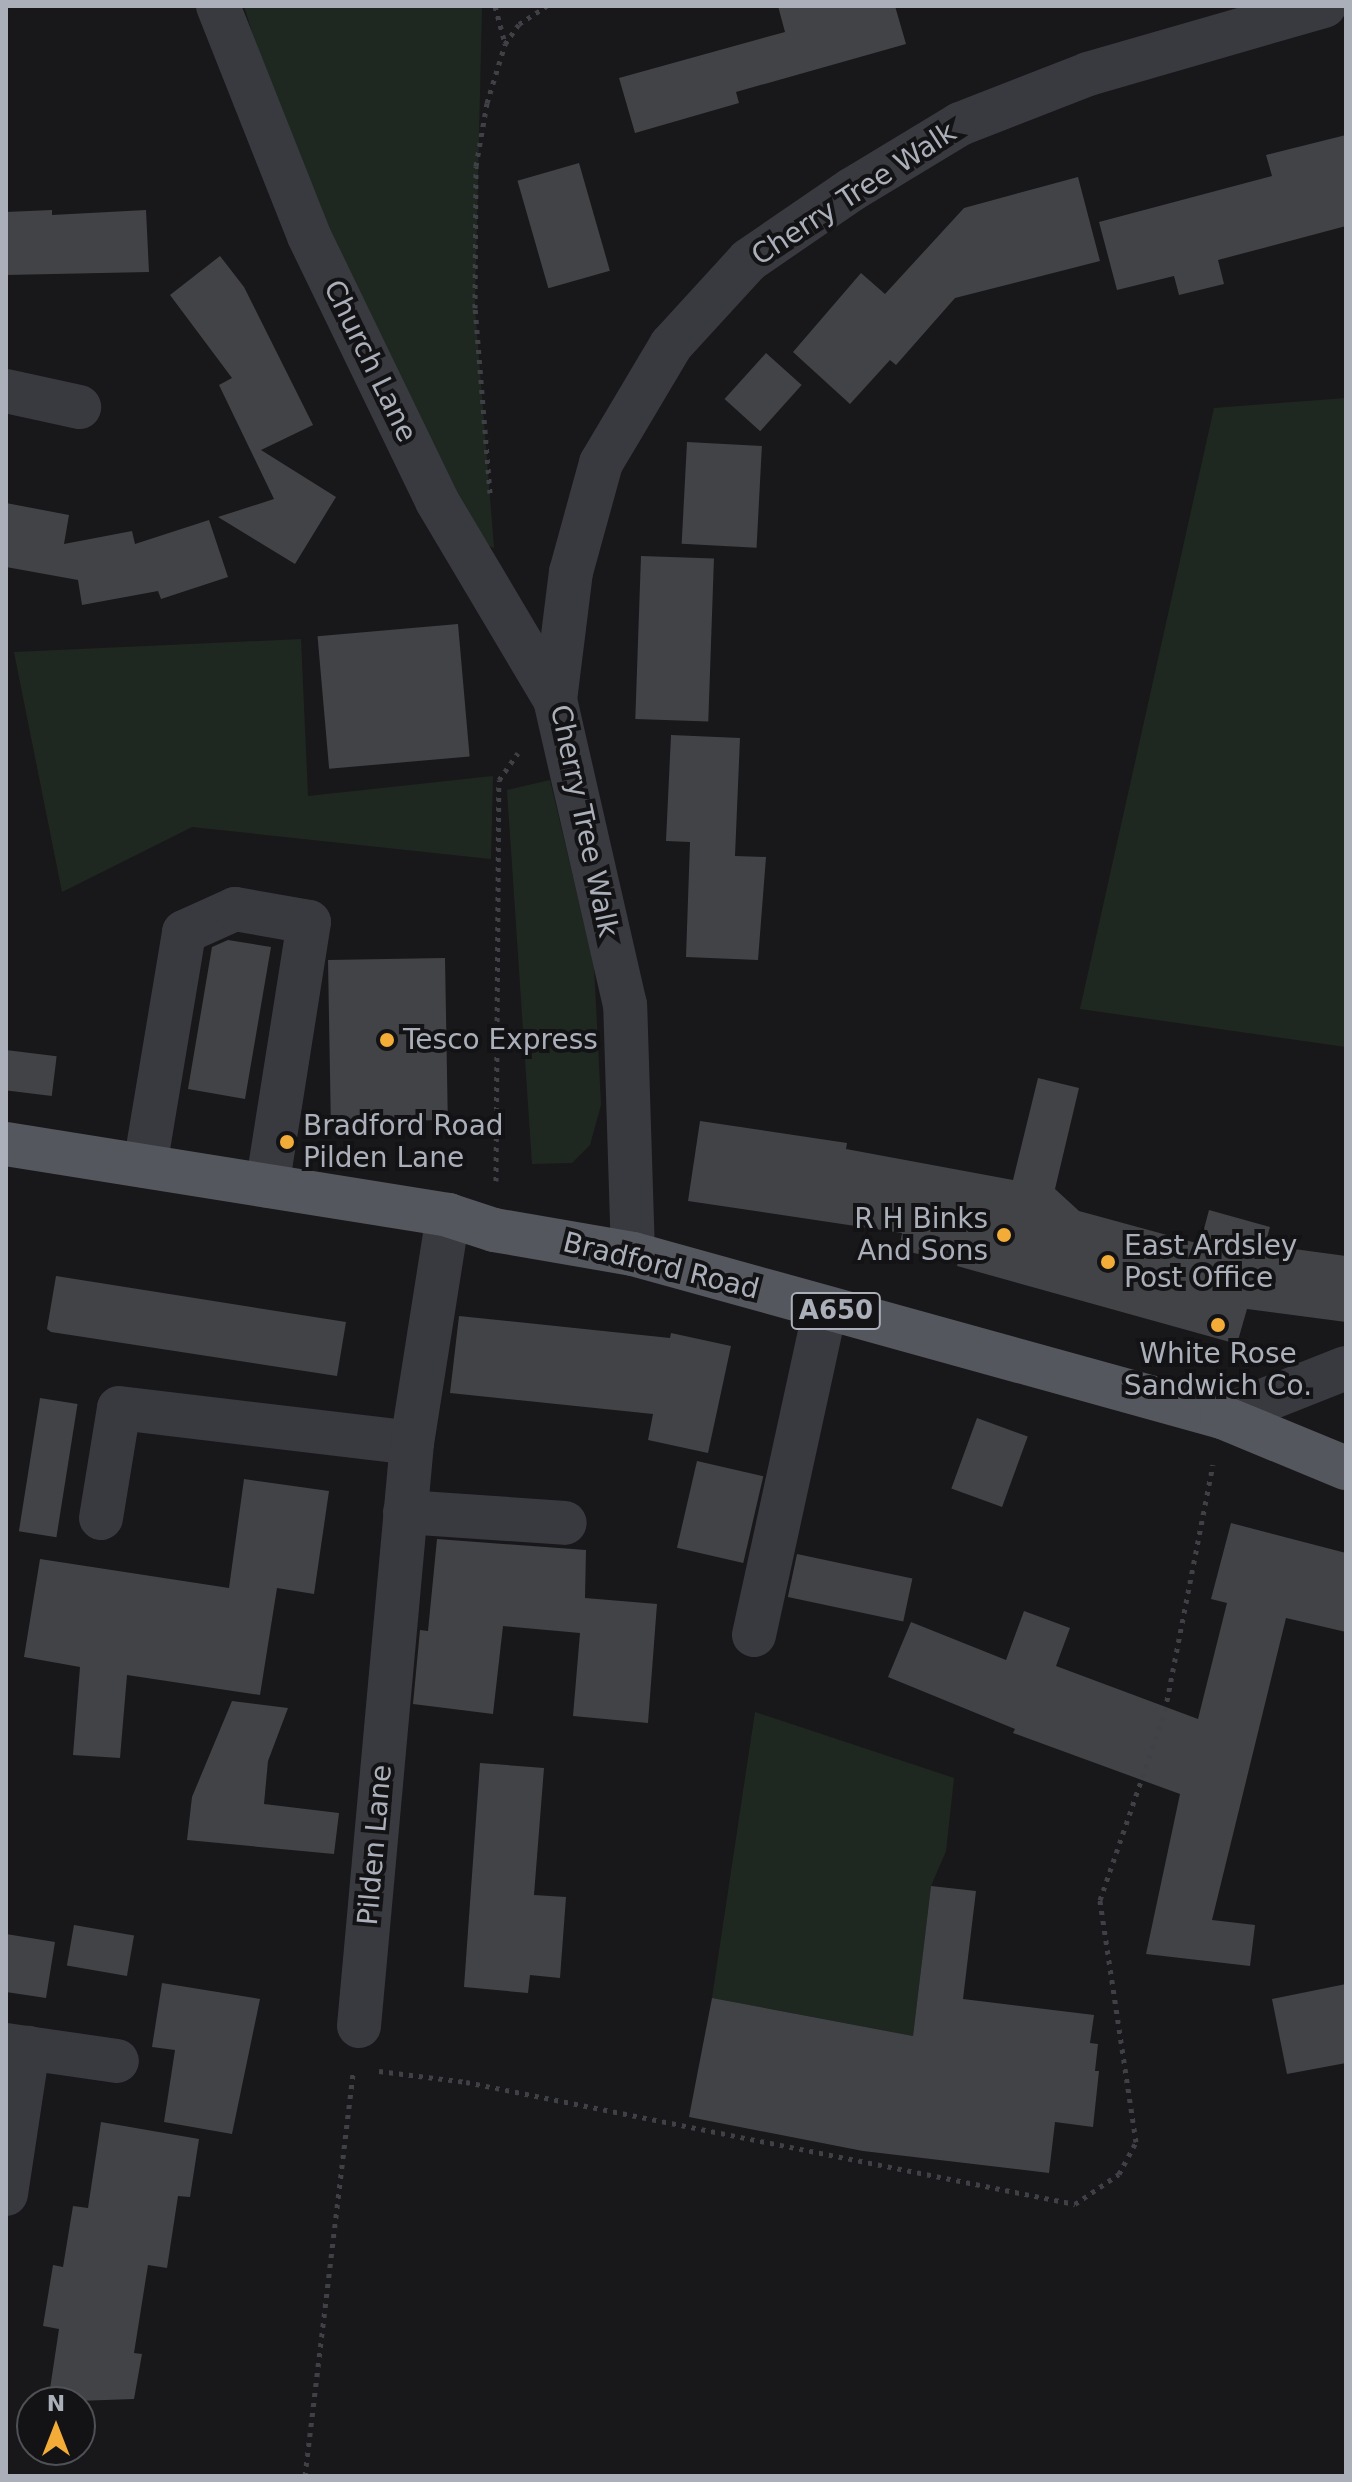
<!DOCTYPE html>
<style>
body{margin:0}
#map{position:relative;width:1352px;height:2482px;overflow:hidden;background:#18181a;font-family:"DejaVu Sans",sans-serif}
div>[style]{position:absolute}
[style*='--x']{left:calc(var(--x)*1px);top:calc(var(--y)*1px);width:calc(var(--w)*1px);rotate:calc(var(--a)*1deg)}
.green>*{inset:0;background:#1f2820}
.building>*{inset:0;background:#424347;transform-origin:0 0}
.path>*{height:5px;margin-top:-2.5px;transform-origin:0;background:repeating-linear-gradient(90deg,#3f4146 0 4px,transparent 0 10px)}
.minor>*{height:44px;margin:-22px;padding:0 22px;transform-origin:22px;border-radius:22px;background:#393a3f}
.major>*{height:44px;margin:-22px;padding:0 22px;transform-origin:22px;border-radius:22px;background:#55575e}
.dots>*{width:22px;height:22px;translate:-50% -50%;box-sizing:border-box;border:4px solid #131315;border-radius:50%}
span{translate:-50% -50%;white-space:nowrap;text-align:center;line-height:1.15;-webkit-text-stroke:8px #131315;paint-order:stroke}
.shield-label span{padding:2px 6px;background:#131315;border:2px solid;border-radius:6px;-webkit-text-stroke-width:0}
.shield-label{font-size:26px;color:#aaafb9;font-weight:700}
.street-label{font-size:28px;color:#aaafb9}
.poi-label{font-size:28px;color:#aaafb9}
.left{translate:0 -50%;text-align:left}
.right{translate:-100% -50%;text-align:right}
.frame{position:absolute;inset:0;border:8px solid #aaafb9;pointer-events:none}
.north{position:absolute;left:16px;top:2386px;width:80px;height:80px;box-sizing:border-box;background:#131315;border:2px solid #4f5157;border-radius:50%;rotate:0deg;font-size:22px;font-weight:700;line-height:32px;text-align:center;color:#aaafb9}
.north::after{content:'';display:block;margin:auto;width:28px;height:36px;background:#f2ac37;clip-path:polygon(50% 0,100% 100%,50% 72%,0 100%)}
</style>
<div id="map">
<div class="green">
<div style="clip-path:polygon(244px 6px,482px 6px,475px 308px,494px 548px,471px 538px,279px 119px)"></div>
<div style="clip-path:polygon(1346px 398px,1346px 1047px,1080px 1009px,1214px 408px)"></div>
<div style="clip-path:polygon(301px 639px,308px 796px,493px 776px,491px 859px,192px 827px,62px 892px,14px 652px)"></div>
<div style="clip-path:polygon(550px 780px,594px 966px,601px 1105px,590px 1145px,572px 1163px,532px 1164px,507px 790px)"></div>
<div style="clip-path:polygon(755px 1712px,954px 1778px,946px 1851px,931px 1886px,913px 2036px,712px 1998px)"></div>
</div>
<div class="building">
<div style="clip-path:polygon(778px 6px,895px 6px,906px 44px,736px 92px,739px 103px,635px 133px,619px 78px,785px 32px)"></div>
<div style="clip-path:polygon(1346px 135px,1346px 226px,1218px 260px,1224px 284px,1179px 295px,1174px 276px,1117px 290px,1099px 222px,1272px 176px,1266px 155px)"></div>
<div style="left:579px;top:163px;width:112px;height:64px;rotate:74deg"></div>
<div style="clip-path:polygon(1078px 177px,1100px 261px,955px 298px,896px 365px,890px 360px,850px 404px,793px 352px,861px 273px,885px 294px,964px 208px)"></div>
<div style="clip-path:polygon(52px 210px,52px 215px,146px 210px,149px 272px,6px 275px,6px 212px)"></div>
<div style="clip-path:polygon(220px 256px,244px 287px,313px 425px,261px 450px,336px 497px,295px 564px,218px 517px,274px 499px,219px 385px,232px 378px,170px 295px)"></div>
<div style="left:766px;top:353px;width:48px;height:62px;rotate:42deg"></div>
<div style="left:687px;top:442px;width:75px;height:102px;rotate:3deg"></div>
<div style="clip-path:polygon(6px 503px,69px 515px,64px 544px,132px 531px,135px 544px,209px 520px,228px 577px,161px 599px,158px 591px,82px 605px,78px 580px,6px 567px)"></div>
<div style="left:641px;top:556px;width:73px;height:163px;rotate:2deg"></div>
<div style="left:458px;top:624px;width:133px;height:141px;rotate:85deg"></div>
<div style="clip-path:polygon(671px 735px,740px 738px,735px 856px,766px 857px,758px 960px,686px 957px,690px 842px,666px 841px)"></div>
<div style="clip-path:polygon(228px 940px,271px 947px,245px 1099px,188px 1089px,212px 947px)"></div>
<div style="left:445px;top:958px;width:162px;height:117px;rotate:89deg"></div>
<div style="left:6px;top:1050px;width:51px;height:40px;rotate:7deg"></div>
<div style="clip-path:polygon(1038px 1078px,1079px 1088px,1055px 1189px,1079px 1211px,1200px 1244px,1209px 1210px,1270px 1227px,1265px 1245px,1346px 1256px,1346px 1322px,1247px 1309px,1237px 1344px,957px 1266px,958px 1262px,899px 1250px,902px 1233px,688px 1201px,700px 1121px,847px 1143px,846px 1149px,1013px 1180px)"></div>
<div style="clip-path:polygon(56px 1276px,346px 1322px,337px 1376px,51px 1332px,47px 1329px)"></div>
<div style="clip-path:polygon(459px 1316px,670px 1338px,671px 1333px,731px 1346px,708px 1453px,648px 1440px,653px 1414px,450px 1393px)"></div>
<div style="left:40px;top:1398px;width:38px;height:135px;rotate:9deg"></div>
<div style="left:977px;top:1418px;width:54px;height:75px;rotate:20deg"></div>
<div style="left:697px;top:1461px;width:68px;height:89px;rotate:13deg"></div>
<div style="clip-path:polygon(244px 1479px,329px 1491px,314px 1594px,277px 1588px,260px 1695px,127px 1675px,120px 1758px,73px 1755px,80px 1667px,24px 1657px,40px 1559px,229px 1588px)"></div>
<div style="clip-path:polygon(1231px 1523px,1346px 1553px,1346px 1632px,1286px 1618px,1212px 1920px,1255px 1925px,1250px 1966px,1146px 1954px,1180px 1794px,1013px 1733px,1015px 1729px,888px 1677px,911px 1622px,1006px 1660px,1024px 1611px,1070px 1628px,1056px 1666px,1198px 1719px,1227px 1603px,1211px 1599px)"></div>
<div style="clip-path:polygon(437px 1539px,586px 1550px,585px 1598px,657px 1604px,648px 1723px,573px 1716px,580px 1633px,503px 1626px,493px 1714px,413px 1704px,420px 1630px,428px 1631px)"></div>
<div style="left:797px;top:1554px;width:118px;height:44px;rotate:12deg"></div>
<div style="clip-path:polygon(232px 1701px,288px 1708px,268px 1761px,264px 1804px,339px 1813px,334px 1854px,187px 1840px,192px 1797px)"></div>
<div style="clip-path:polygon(480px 1763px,544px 1768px,534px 1895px,566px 1897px,560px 1978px,530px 1975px,528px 1993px,464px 1987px)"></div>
<div style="clip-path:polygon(931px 1886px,976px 1891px,963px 1999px,1094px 2015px,1090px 2043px,1098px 2044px,1095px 2071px,1099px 2071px,1093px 2127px,1055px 2122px,1049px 2173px,863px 2151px,689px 2117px,712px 1998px,913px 2036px)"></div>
<div style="left:74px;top:1925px;width:61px;height:41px;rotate:10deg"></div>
<div style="clip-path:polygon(6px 1934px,55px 1942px,46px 1998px,6px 1992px)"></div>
<div style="clip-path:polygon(162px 1983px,260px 1999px,232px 2134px,164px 2122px,175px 2050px,152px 2047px)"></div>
<div style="clip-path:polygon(1346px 1984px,1346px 2063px,1287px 2074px,1272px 1999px)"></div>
<div style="clip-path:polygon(101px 2122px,199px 2139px,190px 2197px,178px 2196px,167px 2268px,148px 2265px,134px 2353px,142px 2354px,134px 2399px,48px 2402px,59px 2329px,43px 2326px,53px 2265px,63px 2267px,73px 2206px,88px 2208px)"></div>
</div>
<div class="path">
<div style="--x:495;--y:6;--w:39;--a:75"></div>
<div style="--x:490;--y:493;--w:186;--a:-94.6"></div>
<div style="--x:475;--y:308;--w:142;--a:-89.6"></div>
<div style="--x:476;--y:166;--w:64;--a:-80.1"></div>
<div style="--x:487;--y:103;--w:62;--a:-73"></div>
<div style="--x:505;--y:44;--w:24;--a:-55"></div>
<div style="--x:519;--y:24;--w:33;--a:-33"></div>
<div style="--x:496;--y:1181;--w:401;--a:-89.6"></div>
<div style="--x:499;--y:780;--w:33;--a:-55"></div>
<div style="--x:379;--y:2071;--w:88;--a:7.2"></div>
<div style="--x:466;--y:2082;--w:621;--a:11.33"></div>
<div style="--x:1075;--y:2204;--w:53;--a:-34.3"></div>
<div style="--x:1119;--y:2174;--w:36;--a:-62"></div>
<div style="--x:1136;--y:2142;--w:245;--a:-98.5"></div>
<div style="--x:1100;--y:1900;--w:200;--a:-71"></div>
<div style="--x:1165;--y:1711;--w:251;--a:-79"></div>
<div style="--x:305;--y:2476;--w:407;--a:-83.2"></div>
</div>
<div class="minor">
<div style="--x:218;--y:6;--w:247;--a:68.4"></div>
<div style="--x:309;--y:236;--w:294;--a:64.2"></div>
<div style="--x:437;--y:501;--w:231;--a:59.3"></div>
<div style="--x:6;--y:391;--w:75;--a:12.4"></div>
<div style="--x:145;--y:1166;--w:237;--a:-80.5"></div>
<div style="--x:184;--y:932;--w:56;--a:-24.3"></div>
<div style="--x:235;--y:909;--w:75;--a:10"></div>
<div style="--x:309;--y:922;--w:267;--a:99"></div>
<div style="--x:633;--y:1254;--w:249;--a:-91.8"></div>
<div style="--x:625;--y:1005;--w:313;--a:-102.9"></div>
<div style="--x:555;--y:700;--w:129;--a:-82.9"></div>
<div style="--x:571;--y:572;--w:113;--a:-74.6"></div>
<div style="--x:601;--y:463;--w:137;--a:-59.3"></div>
<div style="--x:671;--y:345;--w:115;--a:-47.5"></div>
<div style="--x:749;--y:260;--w:124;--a:-34.5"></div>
<div style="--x:851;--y:190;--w:127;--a:-31.2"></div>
<div style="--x:960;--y:124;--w:137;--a:-21.3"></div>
<div style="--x:1088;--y:74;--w:246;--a:-16.1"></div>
<div style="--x:1222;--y:1417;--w:133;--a:-21.6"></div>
<div style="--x:405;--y:1512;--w:160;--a:3.9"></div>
<div style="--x:101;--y:1518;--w:111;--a:-80.7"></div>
<div style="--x:119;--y:1408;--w:295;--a:6.8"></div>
<div style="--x:754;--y:1635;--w:335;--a:-77.7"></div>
<div style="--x:359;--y:2026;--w:585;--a:-84.81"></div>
<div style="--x:412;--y:1443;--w:231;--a:-81"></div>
<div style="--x:6;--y:2045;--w:112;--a:8.2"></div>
<div style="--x:6;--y:2194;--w:148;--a:-81.4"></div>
</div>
<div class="major">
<div style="--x:6;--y:1144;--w:448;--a:9.1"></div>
<div style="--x:448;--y:1215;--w:48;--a:18.1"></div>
<div style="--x:494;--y:1230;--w:141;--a:9.8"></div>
<div style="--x:633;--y:1254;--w:611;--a:15.47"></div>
<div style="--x:1222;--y:1417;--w:134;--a:22.4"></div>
</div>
<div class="dots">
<div style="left:387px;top:1040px;background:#f2ac37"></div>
<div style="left:287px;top:1142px;background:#f2ac37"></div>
<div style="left:1004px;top:1235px;background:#f2ac37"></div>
<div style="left:1108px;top:1262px;background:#f2ac37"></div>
<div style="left:1218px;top:1325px;background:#f2ac37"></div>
</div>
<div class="shield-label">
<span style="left:836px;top:1311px">A650</span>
</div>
<div class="street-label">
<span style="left:854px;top:194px;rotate:-33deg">Cherry Tree Walk</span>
<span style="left:370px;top:361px;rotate:64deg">Church Lane</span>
<span style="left:584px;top:821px;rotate:78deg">Cherry Tree Walk</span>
<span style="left:661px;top:1266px;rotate:14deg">Bradford Road</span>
<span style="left:375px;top:1845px;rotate:-85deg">Pilden Lane</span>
</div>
<div class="poi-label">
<span class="left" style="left:403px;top:1040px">Tesco Express</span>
<span class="left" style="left:303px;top:1142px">Bradford Road<br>Pilden Lane</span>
<span class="right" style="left:988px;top:1235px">R H Binks<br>And Sons</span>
<span class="left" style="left:1124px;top:1262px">East Ardsley<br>Post Office</span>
<span style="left:1218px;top:1370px">White Rose<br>Sandwich Co.</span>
</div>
<div class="frame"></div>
<div class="north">N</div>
</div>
